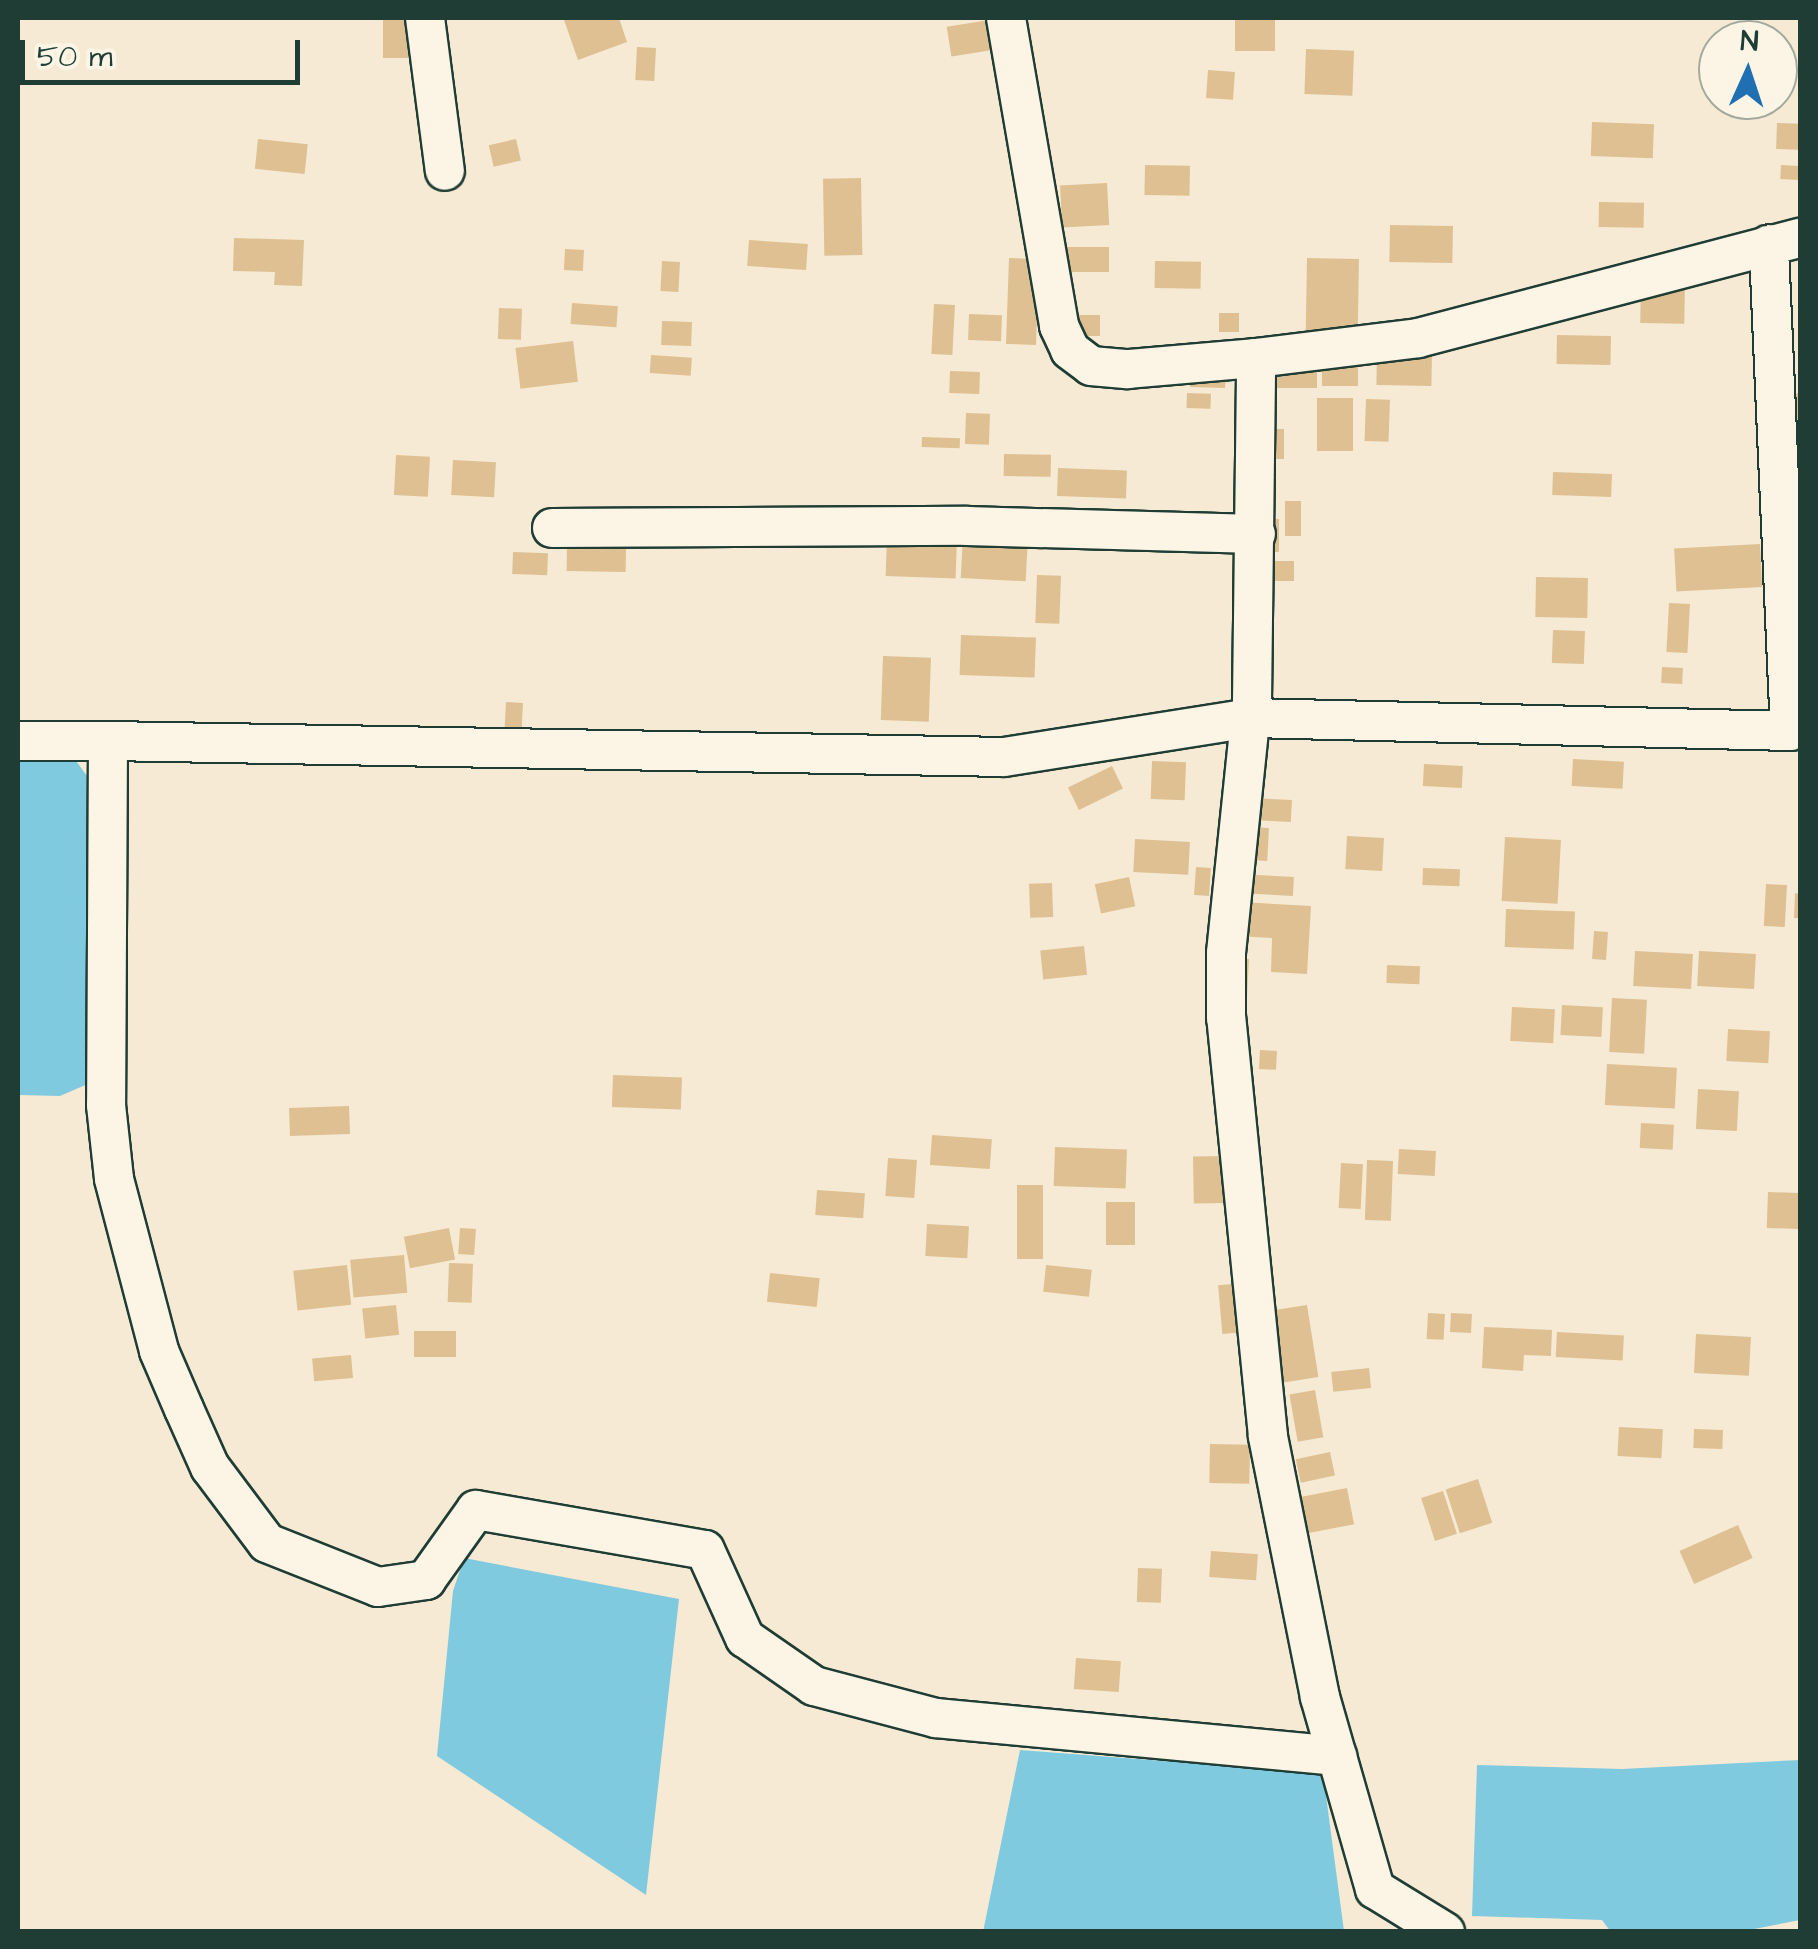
<!DOCTYPE html>
<style>
body{margin:0}
#map{position:relative;width:1818px;height:1949px;overflow:hidden;background:#f6ead4;font-family:"Architects Daughter",sans-serif}
div>[style]{position:absolute}
[style*='--x']{left:calc(var(--x)*1px);top:calc(var(--y)*1px);width:calc(var(--w)*1px);rotate:calc(var(--a)*1deg)}
.water>*{inset:0;background:#80cae0}
.building>*{inset:0;background:#dfc092;transform-origin:0 0}
.roads{filter:drop-shadow(2px 0 #1f3d34) drop-shadow(-2px 0 #1f3d34) drop-shadow(0 2px #1f3d34) drop-shadow(0 -2px #1f3d34)}
.street>*{height:38px;margin:-19px;padding:0 19px;transform-origin:19px;border-radius:19px;background:#fcf5e5}
span{translate:-50% -50%;white-space:nowrap;text-align:center;line-height:1.15;-webkit-text-stroke:8px #fcf5e5;paint-order:stroke}
.frame{position:absolute;inset:0;border:20px solid #1f3d34;pointer-events:none}
.north{position:absolute;left:1698px;top:20px;width:100px;height:100px;box-sizing:border-box;background:#fcf5e5;border:2px solid #a4ab9e;border-radius:50%;rotate:3deg;font-size:28px;font-weight:700;line-height:40px;text-align:center;color:#1f3d34}
.north::after{content:'';display:block;margin:auto;width:35px;height:45px;background:#1f6fb2;clip-path:polygon(50% 0,100% 100%,50% 72%,0 100%)}
.scale{position:absolute;left:20px;top:40px;width:280px;height:45px;box-sizing:border-box;border:5px solid #1f3d34;border-top:0;padding-left:12px;font-size:30px;line-height:35px;white-space:nowrap;color:#1f3d34;-webkit-text-stroke:8px #fcf5e5;paint-order:stroke}
</style>
<div id="map">
<div class="water">
<div style="clip-path:polygon(18px 756px,74px 758px,100px 794px,90px 1083px,60px 1096px,18px 1095px)"></div>
<div style="clip-path:polygon(464px 1558px,679px 1599px,646px 1895px,437px 1756px,453px 1591px)"></div>
<div style="clip-path:polygon(1020px 1750px,1323px 1773px,1344px 1931px,983px 1932px)"></div>
<div style="clip-path:polygon(1800px 1760px,1800px 1920px,1744px 1931px,1611px 1932px,1602px 1920px,1472px 1916px,1477px 1765px,1622px 1769px)"></div>
</div>
<div class="building">
<div style="left:383px;top:18px;width:25px;height:40px"></div>
<div style="clip-path:polygon(619px 18px,627px 42px,578px 60px,564px 20px)"></div>
<div style="left:1002px;top:18px;width:30px;height:56px;rotate:81deg"></div>
<div style="left:1235px;top:20px;width:40px;height:31px"></div>
<div style="left:637px;top:47px;width:19px;height:33px;rotate:3deg"></div>
<div style="left:1306px;top:49px;width:48px;height:45px;rotate:2deg"></div>
<div style="left:1208px;top:70px;width:27px;height:28px;rotate:4deg"></div>
<div style="left:1592px;top:122px;width:62px;height:34px;rotate:2deg"></div>
<div style="left:1777px;top:123px;width:23px;height:26px;rotate:2deg"></div>
<div style="left:258px;top:139px;width:50px;height:30px;rotate:6deg"></div>
<div style="left:516px;top:139px;width:22px;height:28px;rotate:77deg"></div>
<div style="left:1145px;top:165px;width:45px;height:30px;rotate:1deg"></div>
<div style="left:1781px;top:165px;width:19px;height:14px;rotate:3deg"></div>
<div style="left:861px;top:178px;width:77px;height:38px;rotate:89deg"></div>
<div style="left:1107px;top:183px;width:42px;height:47px;rotate:87deg"></div>
<div style="left:1599px;top:202px;width:45px;height:25px;rotate:1deg"></div>
<div style="left:1390px;top:225px;width:63px;height:37px;rotate:1deg"></div>
<div style="clip-path:polygon(234px 238px,304px 240px,302px 286px,274px 285px,275px 272px,233px 271px)"></div>
<div style="left:749px;top:240px;width:59px;height:26px;rotate:4deg"></div>
<div style="left:1059px;top:247px;width:50px;height:25px"></div>
<div style="left:565px;top:249px;width:19px;height:21px;rotate:3deg"></div>
<div style="left:1009px;top:258px;width:30px;height:86px;rotate:2deg"></div>
<div style="left:1307px;top:258px;width:52px;height:84px;rotate:1deg"></div>
<div style="left:662px;top:261px;width:18px;height:30px;rotate:3deg"></div>
<div style="left:1155px;top:261px;width:46px;height:27px;rotate:1deg"></div>
<div style="left:1641px;top:280px;width:44px;height:43px;rotate:1deg"></div>
<div style="left:572px;top:303px;width:46px;height:21px;rotate:4deg"></div>
<div style="left:934px;top:304px;width:21px;height:50px;rotate:3deg"></div>
<div style="left:499px;top:308px;width:23px;height:31px;rotate:2deg"></div>
<div style="left:1219px;top:313px;width:20px;height:19px"></div>
<div style="left:969px;top:314px;width:33px;height:26px;rotate:2deg"></div>
<div style="left:1074px;top:315px;width:26px;height:21px"></div>
<div style="left:662px;top:321px;width:30px;height:24px;rotate:2deg"></div>
<div style="left:1557px;top:335px;width:54px;height:29px;rotate:1deg"></div>
<div style="left:573px;top:341px;width:41px;height:58px;rotate:83deg"></div>
<div style="left:1377px;top:351px;width:55px;height:34px;rotate:1deg"></div>
<div style="left:651px;top:355px;width:41px;height:18px;rotate:4deg"></div>
<div style="left:1267px;top:362px;width:50px;height:26px"></div>
<div style="left:1322px;top:363px;width:36px;height:23px"></div>
<div style="clip-path:polygon(1226px 367px,1225px 388px,1190px 387px,1190px 379px)"></div>
<div style="left:950px;top:371px;width:30px;height:22px;rotate:2deg"></div>
<div style="left:1187px;top:393px;width:24px;height:15px;rotate:2deg"></div>
<div style="clip-path:polygon(1800px 393px,1800px 421px,1784px 423px,1780px 396px)"></div>
<div style="left:1317px;top:398px;width:36px;height:53px"></div>
<div style="left:1366px;top:399px;width:24px;height:42px;rotate:2deg"></div>
<div style="left:966px;top:413px;width:24px;height:31px;rotate:2deg"></div>
<div style="left:1262px;top:429px;width:22px;height:30px"></div>
<div style="left:922px;top:437px;width:38px;height:10px;rotate:2deg"></div>
<div style="left:1004px;top:454px;width:47px;height:22px;rotate:1deg"></div>
<div style="left:396px;top:455px;width:34px;height:40px;rotate:3deg"></div>
<div style="left:453px;top:460px;width:43px;height:35px;rotate:3deg"></div>
<div style="left:1058px;top:468px;width:69px;height:28px;rotate:2deg"></div>
<div style="left:1553px;top:472px;width:59px;height:23px;rotate:2deg"></div>
<div style="left:1285px;top:501px;width:16px;height:35px"></div>
<div style="left:1264px;top:519px;width:15px;height:33px"></div>
<div style="left:963px;top:535px;width:65px;height:43px;rotate:3deg"></div>
<div style="left:887px;top:537px;width:70px;height:39px;rotate:2deg"></div>
<div style="left:1760px;top:544px;width:43px;height:86px;rotate:87deg"></div>
<div style="left:567px;top:548px;width:59px;height:23px;rotate:1deg"></div>
<div style="left:513px;top:552px;width:35px;height:22px;rotate:2deg"></div>
<div style="left:1266px;top:561px;width:28px;height:20px"></div>
<div style="left:1037px;top:575px;width:24px;height:48px;rotate:2deg"></div>
<div style="left:1536px;top:577px;width:52px;height:40px;rotate:1deg"></div>
<div style="left:1669px;top:603px;width:21px;height:49px;rotate:3deg"></div>
<div style="left:1553px;top:630px;width:32px;height:33px;rotate:2deg"></div>
<div style="left:961px;top:635px;width:75px;height:40px;rotate:2deg"></div>
<div style="left:883px;top:656px;width:48px;height:64px;rotate:2deg"></div>
<div style="left:1662px;top:667px;width:21px;height:16px;rotate:3deg"></div>
<div style="left:506px;top:702px;width:17px;height:27px;rotate:3deg"></div>
<div style="left:1573px;top:759px;width:51px;height:27px;rotate:3deg"></div>
<div style="left:1152px;top:761px;width:34px;height:38px;rotate:2deg"></div>
<div style="left:1424px;top:764px;width:39px;height:22px;rotate:3deg"></div>
<div style="left:1112px;top:766px;width:25px;height:49px;rotate:64deg"></div>
<div style="left:1253px;top:798px;width:39px;height:22px;rotate:3deg"></div>
<div style="left:1251px;top:827px;width:18px;height:33px;rotate:3deg"></div>
<div style="left:1347px;top:836px;width:37px;height:33px;rotate:3deg"></div>
<div style="left:1505px;top:837px;width:56px;height:64px;rotate:3deg"></div>
<div style="left:1135px;top:839px;width:55px;height:33px;rotate:3deg"></div>
<div style="left:1196px;top:867px;width:15px;height:28px;rotate:4deg"></div>
<div style="left:1423px;top:868px;width:37px;height:17px;rotate:2deg"></div>
<div style="left:1238px;top:874px;width:56px;height:19px;rotate:3deg"></div>
<div style="left:1129px;top:877px;width:30px;height:35px;rotate:78deg"></div>
<div style="left:1052px;top:883px;width:34px;height:23px;rotate:88deg"></div>
<div style="left:1766px;top:884px;width:21px;height:42px;rotate:3deg"></div>
<div style="clip-path:polygon(1795px 893px,1800px 894px,1800px 918px,1794px 918px)"></div>
<div style="clip-path:polygon(1239px 902px,1311px 906px,1307px 974px,1271px 972px,1272px 938px,1237px 936px)"></div>
<div style="left:1506px;top:909px;width:69px;height:38px;rotate:2deg"></div>
<div style="left:1594px;top:931px;width:14px;height:28px;rotate:4deg"></div>
<div style="left:1084px;top:946px;width:29px;height:44px;rotate:84deg"></div>
<div style="left:1635px;top:951px;width:58px;height:35px;rotate:3deg"></div>
<div style="left:1699px;top:951px;width:57px;height:35px;rotate:3deg"></div>
<div style="left:1230px;top:958px;width:19px;height:37px;rotate:3deg"></div>
<div style="left:1387px;top:965px;width:33px;height:18px;rotate:2deg"></div>
<div style="left:1612px;top:998px;width:35px;height:54px;rotate:3deg"></div>
<div style="left:1562px;top:1005px;width:41px;height:30px;rotate:3deg"></div>
<div style="left:1512px;top:1007px;width:43px;height:34px;rotate:3deg"></div>
<div style="left:1728px;top:1029px;width:42px;height:32px;rotate:3deg"></div>
<div style="left:1260px;top:1050px;width:17px;height:19px;rotate:3deg"></div>
<div style="left:1607px;top:1064px;width:70px;height:41px;rotate:3deg"></div>
<div style="left:613px;top:1075px;width:69px;height:32px;rotate:2deg"></div>
<div style="left:1698px;top:1089px;width:41px;height:40px;rotate:3deg"></div>
<div style="left:349px;top:1106px;width:28px;height:60px;rotate:88deg"></div>
<div style="left:1641px;top:1123px;width:33px;height:25px;rotate:3deg"></div>
<div style="left:932px;top:1135px;width:60px;height:30px;rotate:4deg"></div>
<div style="left:1055px;top:1147px;width:72px;height:39px;rotate:2deg"></div>
<div style="left:1399px;top:1149px;width:37px;height:25px;rotate:3deg"></div>
<div style="left:1227px;top:1156px;width:47px;height:34px;rotate:89deg"></div>
<div style="left:888px;top:1158px;width:29px;height:38px;rotate:4deg"></div>
<div style="left:1367px;top:1160px;width:26px;height:60px;rotate:2deg"></div>
<div style="left:1341px;top:1163px;width:22px;height:45px;rotate:3deg"></div>
<div style="left:1017px;top:1185px;width:26px;height:74px"></div>
<div style="left:817px;top:1190px;width:48px;height:25px;rotate:4deg"></div>
<div style="left:1768px;top:1192px;width:32px;height:36px;rotate:2deg"></div>
<div style="left:1106px;top:1202px;width:29px;height:43px"></div>
<div style="left:927px;top:1224px;width:42px;height:32px;rotate:3deg"></div>
<div style="left:449px;top:1228px;width:32px;height:46px;rotate:79deg"></div>
<div style="left:460px;top:1228px;width:16px;height:26px;rotate:4deg"></div>
<div style="left:404px;top:1255px;width:38px;height:54px;rotate:85deg"></div>
<div style="left:449px;top:1263px;width:24px;height:39px;rotate:2deg"></div>
<div style="left:347px;top:1265px;width:40px;height:54px;rotate:84deg"></div>
<div style="left:1046px;top:1265px;width:46px;height:27px;rotate:6deg"></div>
<div style="left:770px;top:1273px;width:50px;height:29px;rotate:6deg"></div>
<div style="left:1244px;top:1283px;width:49px;height:26px;rotate:85deg"></div>
<div style="left:396px;top:1305px;width:30px;height:34px;rotate:84deg"></div>
<div style="left:1307px;top:1305px;width:73px;height:43px;rotate:81deg"></div>
<div style="left:1428px;top:1313px;width:17px;height:26px;rotate:3deg"></div>
<div style="left:1451px;top:1313px;width:21px;height:19px;rotate:3deg"></div>
<div style="clip-path:polygon(1484px 1327px,1552px 1330px,1551px 1356px,1524px 1355px,1523px 1371px,1482px 1368px)"></div>
<div style="left:456px;top:1331px;width:26px;height:42px;rotate:90deg"></div>
<div style="left:1557px;top:1332px;width:67px;height:25px;rotate:3deg"></div>
<div style="left:1696px;top:1334px;width:55px;height:39px;rotate:3deg"></div>
<div style="left:351px;top:1355px;width:23px;height:39px;rotate:85deg"></div>
<div style="left:1369px;top:1368px;width:20px;height:38px;rotate:84deg"></div>
<div style="left:1315px;top:1390px;width:48px;height:26px;rotate:80deg"></div>
<div style="left:1619px;top:1427px;width:44px;height:29px;rotate:3deg"></div>
<div style="left:1694px;top:1429px;width:29px;height:19px;rotate:2deg"></div>
<div style="left:1210px;top:1444px;width:40px;height:39px;rotate:1deg"></div>
<div style="left:1330px;top:1452px;width:24px;height:35px;rotate:78deg"></div>
<div style="left:1478px;top:1479px;width:46px;height:34px;rotate:72deg"></div>
<div style="left:1347px;top:1488px;width:37px;height:46px;rotate:79deg"></div>
<div style="left:1443px;top:1491px;width:45px;height:23px;rotate:72deg"></div>
<div style="left:1738px;top:1525px;width:36px;height:64px;rotate:66deg"></div>
<div style="left:1211px;top:1551px;width:47px;height:26px;rotate:4deg"></div>
<div style="left:1138px;top:1568px;width:24px;height:34px;rotate:2deg"></div>
<div style="left:1076px;top:1658px;width:45px;height:31px;rotate:4deg"></div>
</div>
<div class="roads">
<div class="street">
<div style="--x:425;--y:18;--w:154;--a:82.6"></div>
<div style="--x:1006;--y:18;--w:313;--a:80.2"></div>
<div style="--x:1059;--y:326;--w:26;--a:65"></div>
<div style="--x:1070;--y:350;--w:26;--a:37"></div>
<div style="--x:1091;--y:366;--w:37;--a:5"></div>
<div style="--x:1128;--y:369;--w:128;--a:-4.9"></div>
<div style="--x:552;--y:528;--w:415;--a:-0.3"></div>
<div style="--x:967;--y:526;--w:289;--a:1.6"></div>
<div style="--x:18;--y:741;--w:90;--a:0"></div>
<div style="--x:108;--y:741;--w:364;--a:90.3"></div>
<div style="--x:106;--y:1105;--w:74;--a:83.8"></div>
<div style="--x:114;--y:1179;--w:178;--a:75.3"></div>
<div style="--x:159;--y:1351;--w:63;--a:66.7"></div>
<div style="--x:184;--y:1409;--w:64;--a:65.9"></div>
<div style="--x:210;--y:1467;--w:95;--a:53.1"></div>
<div style="--x:267;--y:1543;--w:119;--a:21.6"></div>
<div style="--x:378;--y:1587;--w:49;--a:-8.3"></div>
<div style="--x:426;--y:1580;--w:86;--a:-54.5"></div>
<div style="--x:476;--y:1510;--w:232;--a:9.9"></div>
<div style="--x:705;--y:1550;--w:97;--a:65.6"></div>
<div style="--x:745;--y:1638;--w:84;--a:34.8"></div>
<div style="--x:814;--y:1686;--w:126;--a:14.7"></div>
<div style="--x:936;--y:1718;--w:403;--a:5.4"></div>
<div style="--x:108;--y:741;--w:896;--a:1.02"></div>
<div style="--x:1004;--y:757;--w:250;--a:-9"></div>
<div style="--x:1251;--y:718;--w:539;--a:1.38"></div>
<div style="--x:1790;--y:731;--w:487;--a:-92.5"></div>
<div style="--x:1445;--y:1932;--w:82;--a:-148.4"></div>
<div style="--x:1375;--y:1889;--w:200;--a:-106"></div>
<div style="--x:1320;--y:1697;--w:266;--a:-101.3"></div>
<div style="--x:1268;--y:1436;--w:420;--a:-95.7"></div>
<div style="--x:1226;--y:1018;--w:65;--a:-90"></div>
<div style="--x:1226;--y:953;--w:253;--a:-84.1"></div>
<div style="--x:1252;--y:701;--w:343;--a:-89.3"></div>
<div style="--x:1256;--y:358;--w:163;--a:-7"></div>
<div style="--x:1418;--y:338;--w:395;--a:-14.7"></div>
</div>
</div>
<div class="frame"></div>
<div class="north">N</div>
<div class="scale">50 m</div>
</div>
